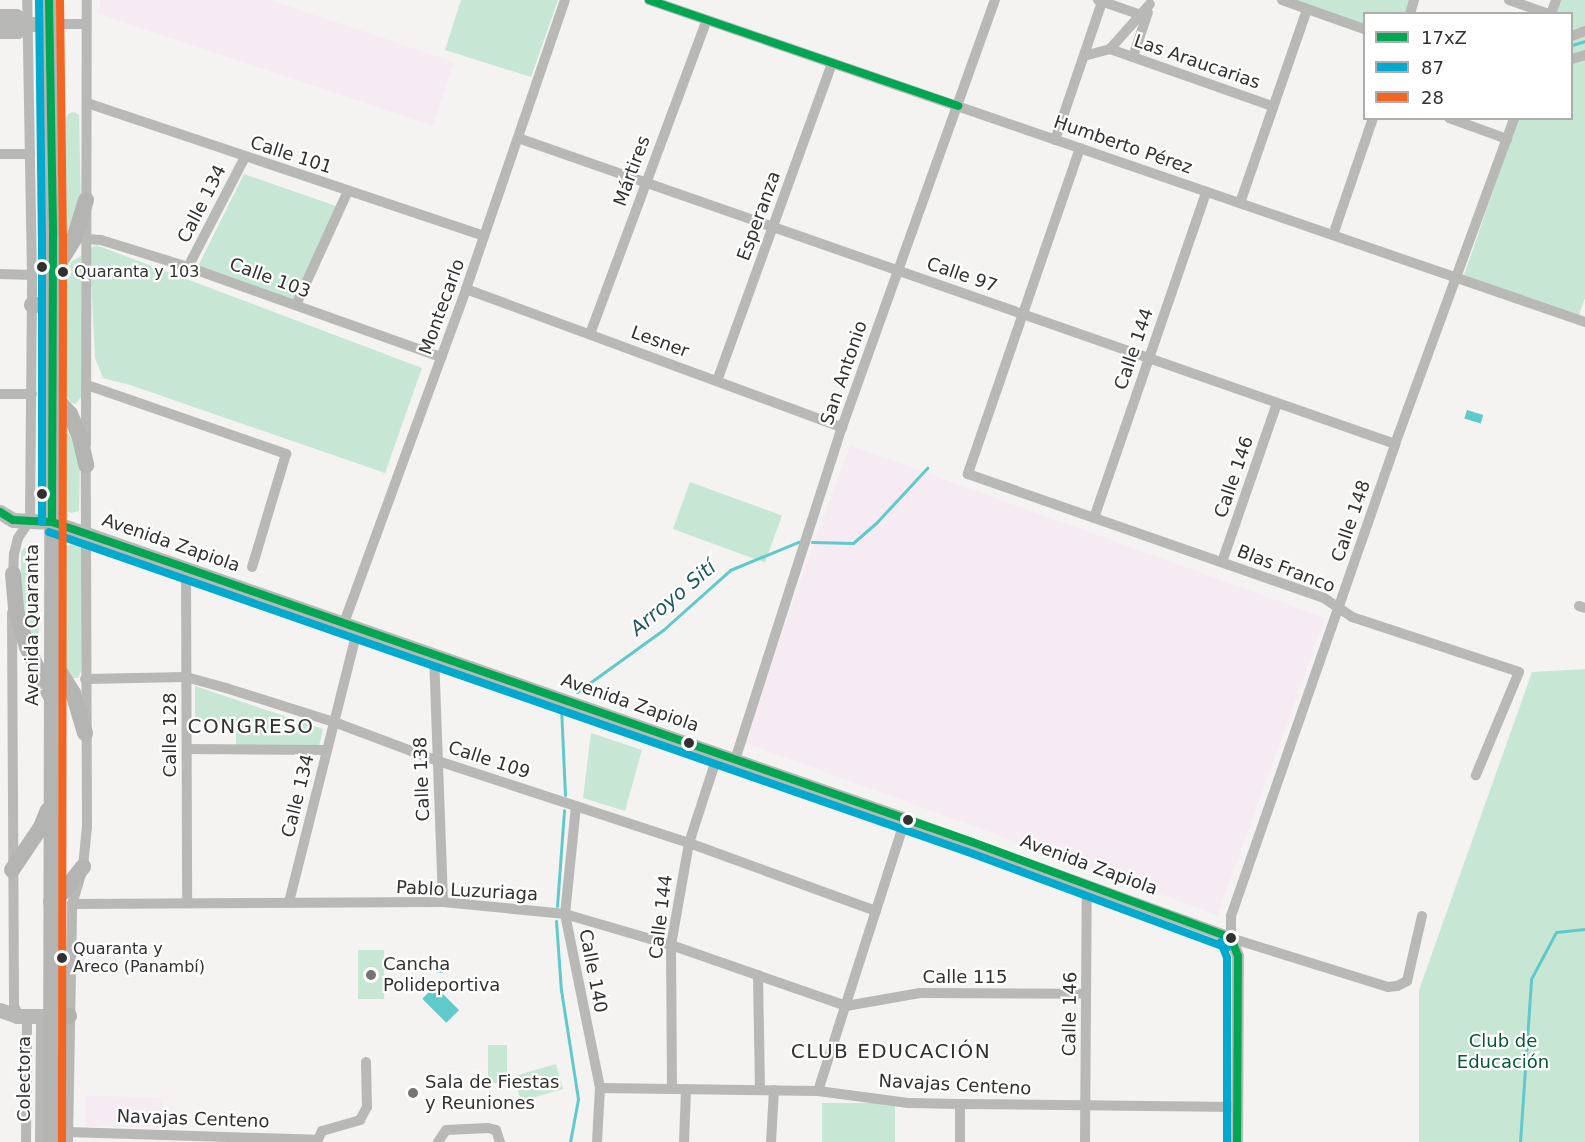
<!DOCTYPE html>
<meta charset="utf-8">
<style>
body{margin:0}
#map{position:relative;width:1585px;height:1142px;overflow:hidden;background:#f4f3f2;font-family:"DejaVu Sans",sans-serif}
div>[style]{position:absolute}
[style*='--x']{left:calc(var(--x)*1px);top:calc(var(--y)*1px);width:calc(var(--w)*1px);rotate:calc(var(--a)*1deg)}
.industrial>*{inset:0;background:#f6ebf3;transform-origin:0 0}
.green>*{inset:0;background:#c7e7d4;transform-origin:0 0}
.water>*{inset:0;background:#60c9ca;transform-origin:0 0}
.round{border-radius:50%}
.stream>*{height:3px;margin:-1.5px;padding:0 1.5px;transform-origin:1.5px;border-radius:1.5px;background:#60c9ca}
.minor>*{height:10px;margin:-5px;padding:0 5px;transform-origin:5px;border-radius:5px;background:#b8b8b7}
.tertiary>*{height:12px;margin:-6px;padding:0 6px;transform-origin:6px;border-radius:6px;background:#b8b8b7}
.secondary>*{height:15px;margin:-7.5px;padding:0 7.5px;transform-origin:7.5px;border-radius:7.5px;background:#b8b8b6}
.primary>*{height:16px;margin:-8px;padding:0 8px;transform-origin:8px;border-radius:8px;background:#b1b1b0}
.trunk>*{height:16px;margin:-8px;padding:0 8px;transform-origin:8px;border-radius:8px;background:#b4b4b3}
.bus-1>*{height:8px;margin:-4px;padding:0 4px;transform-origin:4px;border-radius:4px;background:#00a651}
.bus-2>*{height:8px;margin:-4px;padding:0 4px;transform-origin:4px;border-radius:4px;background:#00a9ce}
.bus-3>*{height:8px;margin:-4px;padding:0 4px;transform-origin:4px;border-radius:4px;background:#f26522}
.dots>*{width:16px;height:16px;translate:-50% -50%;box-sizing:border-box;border:3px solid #fff;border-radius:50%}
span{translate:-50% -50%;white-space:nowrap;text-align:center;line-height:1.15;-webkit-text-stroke:4.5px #fff;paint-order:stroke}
.bus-label{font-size:16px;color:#313130}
.left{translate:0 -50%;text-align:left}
.street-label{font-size:18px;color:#313130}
.poi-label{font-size:18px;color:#313130}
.park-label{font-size:18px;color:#085537}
.water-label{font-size:20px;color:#1f5859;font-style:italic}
.neighbourhood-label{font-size:20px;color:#313130;letter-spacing:1.5px}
.legend{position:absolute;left:1363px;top:12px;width:210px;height:108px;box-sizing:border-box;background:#fff;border:2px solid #adadac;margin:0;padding:8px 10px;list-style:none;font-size:18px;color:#313130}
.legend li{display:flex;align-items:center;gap:12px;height:30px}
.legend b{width:30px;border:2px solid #adadac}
</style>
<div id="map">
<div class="industrial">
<div style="clip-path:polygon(100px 0,270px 0,454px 62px,433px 126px,99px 14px)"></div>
<div style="left:850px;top:445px;width:506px;height:316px;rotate:20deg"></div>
<div style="left:85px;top:1096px;width:78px;height:30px;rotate:1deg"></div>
</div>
<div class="green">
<div style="clip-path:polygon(461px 0,558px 0,531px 77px,445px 50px)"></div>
<div style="clip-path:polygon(1294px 0,1410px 0,1405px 13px,1364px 14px,1364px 25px)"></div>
<div style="clip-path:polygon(1559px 0,1585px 0,1585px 298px,1579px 315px,1464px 275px,1518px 119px,1572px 118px,1572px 14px,1554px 13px)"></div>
<div style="clip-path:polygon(74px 112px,79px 115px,81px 205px,64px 241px,64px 120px,69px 113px)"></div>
<div style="clip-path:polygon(244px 174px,336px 206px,297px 307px,196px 270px)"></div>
<div style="clip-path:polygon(96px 245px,422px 368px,385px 473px,130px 385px,103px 378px,95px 358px,90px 257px,91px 248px)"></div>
<div style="clip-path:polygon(81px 256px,81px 397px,76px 404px,71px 403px,65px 393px,64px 273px,72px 261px)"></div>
<div style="clip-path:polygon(68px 433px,74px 442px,80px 464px,79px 511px,71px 513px,65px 511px,61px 505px,62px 440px,63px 434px)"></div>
<div style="left:690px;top:482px;width:98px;height:50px;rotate:20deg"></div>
<div style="clip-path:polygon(71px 544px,79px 545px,82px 550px,81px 672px,78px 678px,72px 678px,63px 662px,64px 548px)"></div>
<div style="clip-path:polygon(28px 546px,37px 549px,39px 638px,35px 641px,29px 637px,21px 615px,21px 551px)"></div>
<div style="clip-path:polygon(1585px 669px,1585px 1142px,1419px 1142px,1419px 990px,1532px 672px)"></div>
<div style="clip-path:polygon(195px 686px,323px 729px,319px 746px,236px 745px,236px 724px,195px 722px)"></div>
<div style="clip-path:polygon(591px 733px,642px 750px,625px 811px,583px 798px)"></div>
<div style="left:358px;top:950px;width:26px;height:49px"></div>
<div style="left:488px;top:1045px;width:19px;height:38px"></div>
<div style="left:556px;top:1064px;width:26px;height:44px;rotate:74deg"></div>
<div style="left:895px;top:1103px;width:39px;height:73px;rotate:90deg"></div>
</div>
<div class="water">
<div style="left:1467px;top:410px;width:17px;height:9px;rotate:17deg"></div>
<div class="round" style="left:433px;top:959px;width:14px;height:14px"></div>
<div style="left:435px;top:986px;width:34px;height:18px;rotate:45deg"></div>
</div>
<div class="stream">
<div style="--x:1572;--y:45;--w:14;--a:-17"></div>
<div style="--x:812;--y:542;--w:41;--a:1.4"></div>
<div style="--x:853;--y:543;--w:32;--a:-41"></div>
<div style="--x:877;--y:522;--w:74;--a:-47.2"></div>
<div style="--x:577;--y:692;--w:106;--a:-35.8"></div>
<div style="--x:663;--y:630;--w:90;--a:-41.8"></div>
<div style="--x:730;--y:570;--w:74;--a:-22.4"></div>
<div style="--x:561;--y:707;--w:88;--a:87.4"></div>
<div style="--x:557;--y:906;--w:96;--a:-85.8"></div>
<div style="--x:556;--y:921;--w:69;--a:85.9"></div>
<div style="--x:561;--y:990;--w:110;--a:81.1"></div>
<div style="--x:578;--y:1099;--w:44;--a:100.5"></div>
<div style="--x:1520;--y:1142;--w:163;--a:-86.1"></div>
<div style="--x:1531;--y:979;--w:53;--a:-62"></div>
<div style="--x:1556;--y:932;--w:29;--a:-6"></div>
</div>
<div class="minor">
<div style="--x:649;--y:0;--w:990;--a:18.98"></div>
<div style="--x:1098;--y:0;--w:46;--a:19.2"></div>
<div style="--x:1282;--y:0;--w:87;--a:19.5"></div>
<div style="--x:1509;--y:0;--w:42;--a:19.3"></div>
<div style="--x:1410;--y:14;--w:15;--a:-74"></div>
<div style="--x:1551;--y:14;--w:15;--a:-70"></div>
<div style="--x:51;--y:24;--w:35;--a:0"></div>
<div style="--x:1572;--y:36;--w:14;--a:-21"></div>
<div style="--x:1110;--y:49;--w:172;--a:19.4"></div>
<div style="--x:1084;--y:56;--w:27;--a:-15"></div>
<div style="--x:1110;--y:49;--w:60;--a:-48.4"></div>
<div style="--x:1133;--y:57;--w:47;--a:-71.6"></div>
<div style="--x:1572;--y:59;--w:14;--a:-17"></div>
<div style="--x:87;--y:103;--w:419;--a:18.5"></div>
<div style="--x:1449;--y:118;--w:62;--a:19.9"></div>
<div style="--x:518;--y:138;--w:929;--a:19.23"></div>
<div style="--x:1055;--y:140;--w:146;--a:-71.2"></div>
<div style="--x:1080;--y:148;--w:345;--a:109"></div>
<div style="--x:968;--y:474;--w:377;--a:19.2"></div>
<div style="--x:1324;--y:598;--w:34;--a:34"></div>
<div style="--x:1352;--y:617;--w:176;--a:18.2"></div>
<div style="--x:1519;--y:672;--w:112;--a:112.7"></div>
<div style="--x:0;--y:154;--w:30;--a:0"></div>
<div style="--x:1240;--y:203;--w:205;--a:-70.9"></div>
<div style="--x:1333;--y:235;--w:124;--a:-71.1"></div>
<div style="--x:86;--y:239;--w:15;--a:4"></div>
<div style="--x:101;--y:240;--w:91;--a:17.2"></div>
<div style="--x:188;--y:267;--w:269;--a:19.6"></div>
<div style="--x:188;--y:267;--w:124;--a:-62.6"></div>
<div style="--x:0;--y:274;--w:32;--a:2"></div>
<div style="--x:466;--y:289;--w:401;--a:20.2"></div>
<div style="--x:296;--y:305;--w:125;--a:-65.5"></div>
<div style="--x:590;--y:334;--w:335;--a:-69.6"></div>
<div style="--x:717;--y:381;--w:338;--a:-70.1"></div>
<div style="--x:87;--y:385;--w:211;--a:19.1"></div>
<div style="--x:286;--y:454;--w:118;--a:106.7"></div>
<div style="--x:0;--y:394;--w:32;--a:0"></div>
<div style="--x:86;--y:445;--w:445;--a:-89.9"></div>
<div style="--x:1094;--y:518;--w:345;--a:-71"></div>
<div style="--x:1222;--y:562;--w:168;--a:-70.9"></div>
<div style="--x:186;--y:568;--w:334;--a:89.8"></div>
<div style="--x:13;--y:579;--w:25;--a:-88"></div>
<div style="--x:14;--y:554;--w:16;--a:-76"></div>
<div style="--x:18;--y:538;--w:22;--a:-56"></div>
<div style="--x:30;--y:520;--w:245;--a:-89.5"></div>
<div style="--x:32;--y:275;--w:275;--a:-91"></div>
<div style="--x:1579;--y:606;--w:6;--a:18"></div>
<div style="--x:12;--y:613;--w:393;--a:89.7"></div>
<div style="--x:14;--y:1006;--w:11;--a:63"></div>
<div style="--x:344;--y:623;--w:356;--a:-69.9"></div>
<div style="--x:466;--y:289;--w:305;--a:-71.1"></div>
<div style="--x:434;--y:655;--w:247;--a:87.9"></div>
<div style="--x:85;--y:679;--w:101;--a:-1.1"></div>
<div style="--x:186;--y:677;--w:41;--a:15.4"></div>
<div style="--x:226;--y:688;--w:113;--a:17.5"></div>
<div style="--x:334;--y:722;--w:111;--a:20.6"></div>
<div style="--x:438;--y:761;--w:264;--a:18.1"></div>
<div style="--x:689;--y:843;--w:199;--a:20"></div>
<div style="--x:187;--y:749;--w:140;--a:0.4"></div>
<div style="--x:735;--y:760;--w:350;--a:-72.2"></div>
<div style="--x:842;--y:427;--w:454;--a:-70.3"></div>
<div style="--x:576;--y:806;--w:109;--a:95.8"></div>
<div style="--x:565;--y:914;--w:177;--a:78.6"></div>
<div style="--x:600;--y:1088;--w:54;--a:93.2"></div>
<div style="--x:289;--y:902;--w:283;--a:-75.9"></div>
<div style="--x:72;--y:904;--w:371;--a:-0.3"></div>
<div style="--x:443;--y:902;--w:123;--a:5.6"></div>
<div style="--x:565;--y:914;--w:110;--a:16.3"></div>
<div style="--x:671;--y:945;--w:185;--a:19.2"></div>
<div style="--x:846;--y:1006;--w:75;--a:-10"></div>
<div style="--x:920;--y:993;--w:166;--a:0.3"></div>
<div style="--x:1422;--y:916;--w:67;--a:103"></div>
<div style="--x:1407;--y:981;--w:11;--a:153"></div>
<div style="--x:1397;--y:986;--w:9;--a:174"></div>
<div style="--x:1388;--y:987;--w:164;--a:-162.7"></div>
<div style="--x:1231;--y:938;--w:22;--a:-90"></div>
<div style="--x:1231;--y:916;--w:500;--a:-70.8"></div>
<div style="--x:1395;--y:444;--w:347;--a:-69.9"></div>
<div style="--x:758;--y:975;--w:115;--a:89"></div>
<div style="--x:600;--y:1088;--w:218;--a:0.8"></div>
<div style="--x:818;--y:1091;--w:91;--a:7.6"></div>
<div style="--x:908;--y:1103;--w:52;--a:1.1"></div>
<div style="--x:960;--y:1104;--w:277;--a:0.6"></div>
<div style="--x:672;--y:1089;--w:144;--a:-90.4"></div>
<div style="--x:671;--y:945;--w:104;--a:-80"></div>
<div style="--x:689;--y:843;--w:94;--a:-72"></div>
<div style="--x:818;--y:1091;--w:285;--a:-72.2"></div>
<div style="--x:960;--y:1104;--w:38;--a:90"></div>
<div style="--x:68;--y:1132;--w:249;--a:1.8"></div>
<div style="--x:26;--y:1142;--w:126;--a:-89.5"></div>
<div style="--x:40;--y:1142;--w:126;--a:-89.5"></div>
<div style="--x:68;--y:1142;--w:238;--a:-89"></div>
<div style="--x:72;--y:904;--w:39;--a:-73"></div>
<div style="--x:83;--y:867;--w:41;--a:-84.4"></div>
<div style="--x:87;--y:826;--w:366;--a:-90.2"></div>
<div style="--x:317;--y:1142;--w:12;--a:-66"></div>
<div style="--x:322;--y:1131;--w:40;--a:-16"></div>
<div style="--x:360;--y:1120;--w:15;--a:-62"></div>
<div style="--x:367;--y:1107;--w:45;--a:-91.3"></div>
<div style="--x:438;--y:1142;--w:14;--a:-56"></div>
<div style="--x:446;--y:1130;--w:42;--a:-2.7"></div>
<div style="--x:488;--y:1128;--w:8;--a:14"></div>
<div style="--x:496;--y:1130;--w:13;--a:72"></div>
<div style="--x:684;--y:1142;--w:53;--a:-87.8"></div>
<div style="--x:771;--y:1142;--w:52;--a:-86.7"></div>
<div style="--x:1085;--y:1142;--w:256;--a:-89.6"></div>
</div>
<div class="tertiary">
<div style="--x:905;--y:820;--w:347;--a:19.9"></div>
<div style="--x:1231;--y:938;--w:19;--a:69"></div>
<div style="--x:1238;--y:956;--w:186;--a:90.3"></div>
</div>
<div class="secondary">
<div style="--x:0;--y:16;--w:16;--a:0"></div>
<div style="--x:16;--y:16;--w:15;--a:32"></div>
<div style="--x:29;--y:24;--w:22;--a:0"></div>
<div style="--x:0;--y:31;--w:17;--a:0"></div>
<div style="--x:17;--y:31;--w:14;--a:-30"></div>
<div style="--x:0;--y:512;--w:15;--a:32"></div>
<div style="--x:13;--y:520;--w:39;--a:3"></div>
<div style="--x:52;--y:522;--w:904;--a:19.26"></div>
<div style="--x:0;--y:1010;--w:18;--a:19"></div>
<div style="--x:17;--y:1016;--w:34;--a:0"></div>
</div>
<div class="primary">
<div style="--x:51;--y:1016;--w:18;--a:0"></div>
</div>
<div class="trunk">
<div style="--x:49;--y:0;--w:236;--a:89"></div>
<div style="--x:53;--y:236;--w:906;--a:90.13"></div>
<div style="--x:53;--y:273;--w:40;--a:-58"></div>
<div style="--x:74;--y:239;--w:41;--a:-72.9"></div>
<div style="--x:32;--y:305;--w:21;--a:0"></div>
<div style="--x:52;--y:394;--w:27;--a:48"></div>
<div style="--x:70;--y:414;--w:26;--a:67"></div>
<div style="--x:80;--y:438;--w:28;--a:77"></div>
<div style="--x:13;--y:574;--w:37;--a:85"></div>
<div style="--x:16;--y:611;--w:38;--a:73"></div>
<div style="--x:27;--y:647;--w:53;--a:64.4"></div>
<div style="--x:53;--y:661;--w:38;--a:58"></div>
<div style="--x:73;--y:693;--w:42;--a:73.3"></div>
<div style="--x:12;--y:870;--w:52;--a:-56"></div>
<div style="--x:41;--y:827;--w:18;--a:-68"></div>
<div style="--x:51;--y:902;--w:17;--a:-40"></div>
<div style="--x:64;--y:891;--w:31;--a:-52"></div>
</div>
<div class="bus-1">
<div style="--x:49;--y:0;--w:236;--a:89"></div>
<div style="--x:53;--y:236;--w:286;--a:90.2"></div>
<div style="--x:649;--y:0;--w:327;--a:18.9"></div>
<div style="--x:0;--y:512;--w:15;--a:32"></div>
<div style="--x:13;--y:520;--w:39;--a:3"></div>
<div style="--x:52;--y:522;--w:142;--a:18.9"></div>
<div style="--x:186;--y:568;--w:832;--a:19.22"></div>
<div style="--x:972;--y:842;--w:276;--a:20.3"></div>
<div style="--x:1231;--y:938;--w:19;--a:69"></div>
<div style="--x:1238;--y:956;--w:186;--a:90.3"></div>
</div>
<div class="bus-2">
<div style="--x:39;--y:0;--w:236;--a:89.3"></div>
<div style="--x:42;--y:236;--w:286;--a:90"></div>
<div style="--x:49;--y:532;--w:973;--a:19.2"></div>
<div style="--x:968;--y:852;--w:276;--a:20.3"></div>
<div style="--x:1221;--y:942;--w:17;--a:69"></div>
<div style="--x:1227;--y:958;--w:184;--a:90"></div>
</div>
<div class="bus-3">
<div style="--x:60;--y:0;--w:236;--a:89.3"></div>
<div style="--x:63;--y:236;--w:906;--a:90.06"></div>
</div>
<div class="dots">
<div style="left:42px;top:267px;background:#313130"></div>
<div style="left:63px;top:272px;background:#313130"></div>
<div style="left:42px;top:494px;background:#313130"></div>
<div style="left:689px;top:743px;background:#313130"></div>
<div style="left:908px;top:820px;background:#313130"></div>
<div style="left:1231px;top:938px;background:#313130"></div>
<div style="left:62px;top:958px;background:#313130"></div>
<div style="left:371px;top:975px;background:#757574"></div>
<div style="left:413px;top:1093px;background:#757574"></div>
</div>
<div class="bus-label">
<span class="left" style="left:74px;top:272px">Quaranta y 103</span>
<span class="left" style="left:73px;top:958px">Quaranta y<br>Areco (Panambí)</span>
</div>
<div class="street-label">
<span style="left:1197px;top:62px;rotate:19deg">Las Araucarias</span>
<span style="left:1123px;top:145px;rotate:19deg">Humberto Pérez</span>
<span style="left:291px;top:155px;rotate:18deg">Calle 101</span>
<span style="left:632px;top:171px;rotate:-70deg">Mártires</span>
<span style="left:202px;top:204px;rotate:-63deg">Calle 134</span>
<span style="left:759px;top:216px;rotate:-70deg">Esperanza</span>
<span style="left:962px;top:275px;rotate:19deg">Calle 97</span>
<span style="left:270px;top:278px;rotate:20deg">Calle 103</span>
<span style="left:442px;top:307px;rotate:-70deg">Montecarlo</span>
<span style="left:660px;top:342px;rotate:20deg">Lesner</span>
<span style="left:1134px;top:349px;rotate:-71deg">Calle 144</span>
<span style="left:844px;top:373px;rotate:-71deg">San Antonio</span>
<span style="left:1234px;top:477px;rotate:-71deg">Calle 146</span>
<span style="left:1351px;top:521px;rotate:-71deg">Calle 148</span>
<span style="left:171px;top:543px;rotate:19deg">Avenida Zapiola</span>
<span style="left:1286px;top:569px;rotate:21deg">Blas Franco</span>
<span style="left:32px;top:625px;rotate:-90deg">Avenida Quaranta</span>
<span style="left:630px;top:703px;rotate:19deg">Avenida Zapiola</span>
<span style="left:170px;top:735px;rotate:-90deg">Calle 128</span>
<span style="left:489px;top:760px;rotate:18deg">Calle 109</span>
<span style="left:422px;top:779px;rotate:-92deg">Calle 138</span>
<span style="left:298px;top:796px;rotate:-76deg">Calle 134</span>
<span style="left:1089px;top:865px;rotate:20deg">Avenida Zapiola</span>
<span style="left:467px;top:891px;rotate:3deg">Pablo Luzuriaga</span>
<span style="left:661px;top:917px;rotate:-83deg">Calle 144</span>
<span style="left:593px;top:971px;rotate:79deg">Calle 140</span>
<span style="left:965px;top:977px">Calle 115</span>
<span style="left:1070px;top:1014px;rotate:-89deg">Calle 146</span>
<span style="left:24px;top:1079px;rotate:-90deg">Colectora</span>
<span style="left:955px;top:1085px;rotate:3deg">Navajas Centeno</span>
<span style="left:193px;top:1119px;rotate:2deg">Navajas Centeno</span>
</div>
<div class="poi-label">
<span class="left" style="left:383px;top:975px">Cancha<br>Polideportiva</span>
<span class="left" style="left:425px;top:1093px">Sala de Fiestas<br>y Reuniones</span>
</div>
<div class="park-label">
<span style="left:1503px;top:1052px">Club de<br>Educación</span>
</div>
<div class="water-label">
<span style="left:673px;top:598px;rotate:-40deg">Arroyo Sití</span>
</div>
<div class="neighbourhood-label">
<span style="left:251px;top:726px">CONGRESO</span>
<span style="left:891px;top:1051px">CLUB EDUCACIÓN</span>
</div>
<ul class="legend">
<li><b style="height:8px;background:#00a651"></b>17xZ</li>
<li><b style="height:8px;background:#00a9ce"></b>87</li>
<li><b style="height:8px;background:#f26522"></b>28</li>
</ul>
</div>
